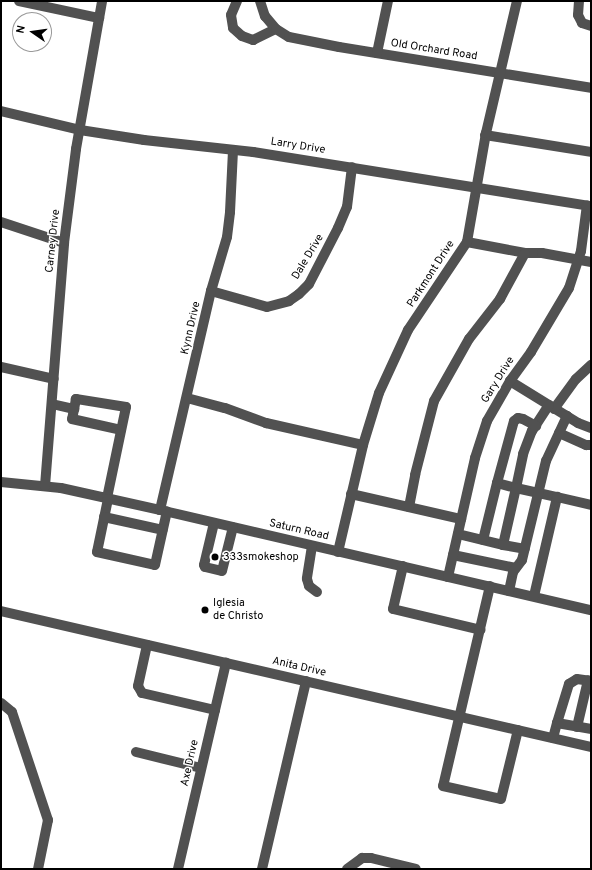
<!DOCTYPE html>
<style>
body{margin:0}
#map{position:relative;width:592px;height:870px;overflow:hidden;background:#fff;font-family:Overpass,sans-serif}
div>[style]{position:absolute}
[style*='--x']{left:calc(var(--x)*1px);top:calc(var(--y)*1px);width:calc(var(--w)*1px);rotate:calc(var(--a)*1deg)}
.minor>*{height:10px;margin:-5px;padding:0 5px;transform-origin:5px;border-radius:5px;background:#515151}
.dots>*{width:11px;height:11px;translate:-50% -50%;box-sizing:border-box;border:2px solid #fff;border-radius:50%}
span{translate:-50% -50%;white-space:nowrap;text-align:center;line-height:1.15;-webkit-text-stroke:3px #fff;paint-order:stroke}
.street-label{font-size:11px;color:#000}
.poi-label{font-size:11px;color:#000}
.left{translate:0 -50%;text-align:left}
.frame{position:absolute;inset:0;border:2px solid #000;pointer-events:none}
.north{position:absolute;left:12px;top:12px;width:40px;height:40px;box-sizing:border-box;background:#fff;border:1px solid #999;border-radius:50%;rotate:283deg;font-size:11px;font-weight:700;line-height:16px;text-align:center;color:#000}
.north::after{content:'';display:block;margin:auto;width:14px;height:18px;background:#000;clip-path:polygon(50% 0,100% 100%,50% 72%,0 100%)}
</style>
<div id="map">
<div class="minor">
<div style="--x:19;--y:1;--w:82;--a:12"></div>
<div style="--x:237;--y:1;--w:15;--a:113"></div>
<div style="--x:231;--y:15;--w:13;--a:81"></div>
<div style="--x:233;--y:28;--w:12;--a:42"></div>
<div style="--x:242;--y:36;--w:12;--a:20"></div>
<div style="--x:253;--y:40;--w:25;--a:-26"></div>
<div style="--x:260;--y:1;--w:16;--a:72"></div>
<div style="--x:265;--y:16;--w:17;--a:50"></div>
<div style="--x:276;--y:29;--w:15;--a:32"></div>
<div style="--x:289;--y:37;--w:51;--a:11.3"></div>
<div style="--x:339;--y:47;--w:255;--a:9.2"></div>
<div style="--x:579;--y:1;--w:14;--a:94"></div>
<div style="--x:578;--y:15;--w:9;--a:63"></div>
<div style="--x:582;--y:23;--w:9;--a:18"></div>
<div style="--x:377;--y:53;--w:53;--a:-78.1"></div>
<div style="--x:1;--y:111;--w:81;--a:13.5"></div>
<div style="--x:80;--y:130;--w:65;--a:8.9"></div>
<div style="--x:144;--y:140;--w:110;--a:6.3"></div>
<div style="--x:253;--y:152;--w:342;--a:9.1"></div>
<div style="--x:485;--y:135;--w:107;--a:9.1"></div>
<div style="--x:1;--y:222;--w:66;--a:18.4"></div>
<div style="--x:467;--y:242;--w:59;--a:10.7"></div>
<div style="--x:525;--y:253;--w:17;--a:0"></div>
<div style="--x:542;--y:253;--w:50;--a:10.4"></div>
<div style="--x:211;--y:291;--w:58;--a:15.9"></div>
<div style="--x:267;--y:307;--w:23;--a:-15"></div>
<div style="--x:289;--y:301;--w:12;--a:-35"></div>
<div style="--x:299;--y:294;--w:14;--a:-45"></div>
<div style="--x:309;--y:284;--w:63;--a:-62.6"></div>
<div style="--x:338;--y:228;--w:23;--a:-67"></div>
<div style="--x:347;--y:207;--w:40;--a:-82.9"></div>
<div style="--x:1;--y:367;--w:54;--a:12.8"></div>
<div style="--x:510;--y:381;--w:80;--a:31.7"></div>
<div style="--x:578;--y:423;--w:14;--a:21"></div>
<div style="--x:187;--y:398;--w:39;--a:15"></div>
<div style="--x:225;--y:408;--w:44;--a:20.1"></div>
<div style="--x:266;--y:423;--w:99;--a:12.8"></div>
<div style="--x:52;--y:404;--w:23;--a:13"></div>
<div style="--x:554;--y:409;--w:37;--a:-54"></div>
<div style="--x:576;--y:379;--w:21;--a:-43"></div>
<div style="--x:559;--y:433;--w:30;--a:24"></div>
<div style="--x:586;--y:445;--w:5;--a:0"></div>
<div style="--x:1;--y:482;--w:60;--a:5.7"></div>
<div style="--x:61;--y:488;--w:101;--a:12.5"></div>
<div style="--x:160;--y:510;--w:442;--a:13.1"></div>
<div style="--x:497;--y:483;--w:20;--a:15"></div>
<div style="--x:516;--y:488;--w:35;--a:-78"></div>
<div style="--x:523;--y:454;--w:25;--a:-69"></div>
<div style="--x:532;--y:431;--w:31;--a:-57"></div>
<div style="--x:45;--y:486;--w:244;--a:-85.5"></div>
<div style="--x:64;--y:243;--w:95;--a:-82.7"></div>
<div style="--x:76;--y:149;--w:150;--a:-80"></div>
<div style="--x:351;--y:494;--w:113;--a:12.8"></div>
<div style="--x:107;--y:498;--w:93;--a:-78.2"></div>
<div style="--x:126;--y:407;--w:51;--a:-170.9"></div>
<div style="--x:76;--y:399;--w:20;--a:101"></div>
<div style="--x:72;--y:419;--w:50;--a:12.7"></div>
<div style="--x:108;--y:499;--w:54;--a:101.7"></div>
<div style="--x:97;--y:552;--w:59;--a:12.6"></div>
<div style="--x:155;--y:565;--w:55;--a:-77.5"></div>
<div style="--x:409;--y:507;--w:33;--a:-79"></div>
<div style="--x:415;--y:475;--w:76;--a:-75.6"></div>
<div style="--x:434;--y:401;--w:71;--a:-60.6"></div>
<div style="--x:469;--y:339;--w:51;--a:-52.2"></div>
<div style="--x:500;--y:299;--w:52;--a:-61.5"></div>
<div style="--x:160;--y:510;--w:225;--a:-76.9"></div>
<div style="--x:211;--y:291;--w:56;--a:-73.5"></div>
<div style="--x:227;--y:237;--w:25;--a:-83"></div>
<div style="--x:230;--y:212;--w:61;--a:-87.2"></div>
<div style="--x:104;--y:517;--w:60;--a:12.4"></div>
<div style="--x:214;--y:523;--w:43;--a:103.4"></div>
<div style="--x:204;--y:565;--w:2;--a:63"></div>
<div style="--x:205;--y:567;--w:17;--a:13"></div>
<div style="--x:222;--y:571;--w:45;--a:-76"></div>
<div style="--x:458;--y:534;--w:46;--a:13.7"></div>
<div style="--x:503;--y:545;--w:58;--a:-77.2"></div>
<div style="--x:516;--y:488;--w:42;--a:12.4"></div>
<div style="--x:483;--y:540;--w:59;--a:-76.2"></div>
<div style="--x:497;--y:483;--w:64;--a:-74.7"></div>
<div style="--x:514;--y:421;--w:5;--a:-37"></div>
<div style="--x:518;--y:418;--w:5;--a:11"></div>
<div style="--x:523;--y:419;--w:15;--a:28"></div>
<div style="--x:503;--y:545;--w:22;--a:10"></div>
<div style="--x:312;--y:546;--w:33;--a:99"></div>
<div style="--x:307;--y:579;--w:7;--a:74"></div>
<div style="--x:309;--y:586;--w:10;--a:37"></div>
<div style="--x:338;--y:552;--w:110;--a:-76.8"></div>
<div style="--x:363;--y:445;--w:54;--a:-72.9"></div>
<div style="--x:379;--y:393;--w:69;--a:-65.3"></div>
<div style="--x:408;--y:330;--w:106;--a:-56.2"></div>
<div style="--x:467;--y:242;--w:111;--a:-80.1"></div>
<div style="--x:486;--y:133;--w:136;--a:-76.8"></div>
<div style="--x:453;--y:555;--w:64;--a:11.7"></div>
<div style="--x:403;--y:566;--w:44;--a:103.1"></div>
<div style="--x:393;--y:609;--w:90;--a:13.4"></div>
<div style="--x:448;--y:577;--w:122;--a:-77.2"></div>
<div style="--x:475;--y:458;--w:39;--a:-72"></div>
<div style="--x:487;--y:421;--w:46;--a:-60.1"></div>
<div style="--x:510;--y:381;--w:36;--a:-54"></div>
<div style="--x:531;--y:352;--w:74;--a:-59.3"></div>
<div style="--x:569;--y:288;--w:39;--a:-72"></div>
<div style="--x:581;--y:251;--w:46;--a:-82.6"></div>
<div style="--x:490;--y:586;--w:205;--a:103.2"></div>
<div style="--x:443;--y:786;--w:59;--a:12.6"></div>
<div style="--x:501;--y:799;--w:71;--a:-76.2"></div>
<div style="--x:509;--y:591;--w:19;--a:-78"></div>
<div style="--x:513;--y:572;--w:15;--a:-53"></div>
<div style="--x:522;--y:560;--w:102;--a:-76.4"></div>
<div style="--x:546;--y:461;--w:50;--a:-65"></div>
<div style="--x:534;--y:596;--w:102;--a:-76.9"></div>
<div style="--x:557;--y:497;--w:35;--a:13"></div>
<div style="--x:1;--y:611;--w:605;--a:12.98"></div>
<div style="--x:147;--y:645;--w:42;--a:102.4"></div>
<div style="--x:138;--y:686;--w:8;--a:60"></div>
<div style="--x:142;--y:693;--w:75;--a:13.1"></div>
<div style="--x:1;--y:703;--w:14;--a:39"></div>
<div style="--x:12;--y:712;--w:114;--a:71.6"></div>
<div style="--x:48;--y:820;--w:50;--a:101.5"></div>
<div style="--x:557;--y:723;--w:41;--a:-72.9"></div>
<div style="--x:569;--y:684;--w:9;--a:-32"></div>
<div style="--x:577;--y:679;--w:14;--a:8"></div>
<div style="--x:577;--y:727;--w:48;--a:-76.8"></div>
<div style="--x:553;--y:738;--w:16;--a:-75"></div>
<div style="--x:557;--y:723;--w:35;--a:10"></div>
<div style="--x:136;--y:752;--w:67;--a:13.8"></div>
<div style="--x:178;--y:869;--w:212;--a:-76.9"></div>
<div style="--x:262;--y:869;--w:193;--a:-76.8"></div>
<div style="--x:347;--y:869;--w:19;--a:-36"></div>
<div style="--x:362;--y:858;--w:9;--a:0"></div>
<div style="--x:371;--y:858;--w:46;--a:13.7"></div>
</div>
<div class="dots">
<div style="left:215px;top:557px;background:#000"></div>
<div style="left:205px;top:610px;background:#000"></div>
</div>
<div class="street-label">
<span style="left:434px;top:50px;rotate:9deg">Old Orchard Road</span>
<span style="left:298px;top:146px;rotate:9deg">Larry Drive</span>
<span style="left:53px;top:241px;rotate:-84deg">Carney Drive</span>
<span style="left:308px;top:257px;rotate:-59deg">Dale Drive</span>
<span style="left:431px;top:274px;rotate:-57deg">Parkmont Drive</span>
<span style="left:191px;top:328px;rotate:-77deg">Kynn Drive</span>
<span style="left:498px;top:380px;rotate:-58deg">Gary Drive</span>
<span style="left:299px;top:530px;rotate:13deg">Saturn Road</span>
<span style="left:299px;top:667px;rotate:13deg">Anita Drive</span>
<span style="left:190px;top:763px;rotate:-77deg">Axe Drive</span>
</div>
<div class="poi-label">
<span class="left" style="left:223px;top:557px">333smokeshop</span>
<span class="left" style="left:213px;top:610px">Iglesia<br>de Christo</span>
</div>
<div class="frame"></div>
<div class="north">N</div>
</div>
